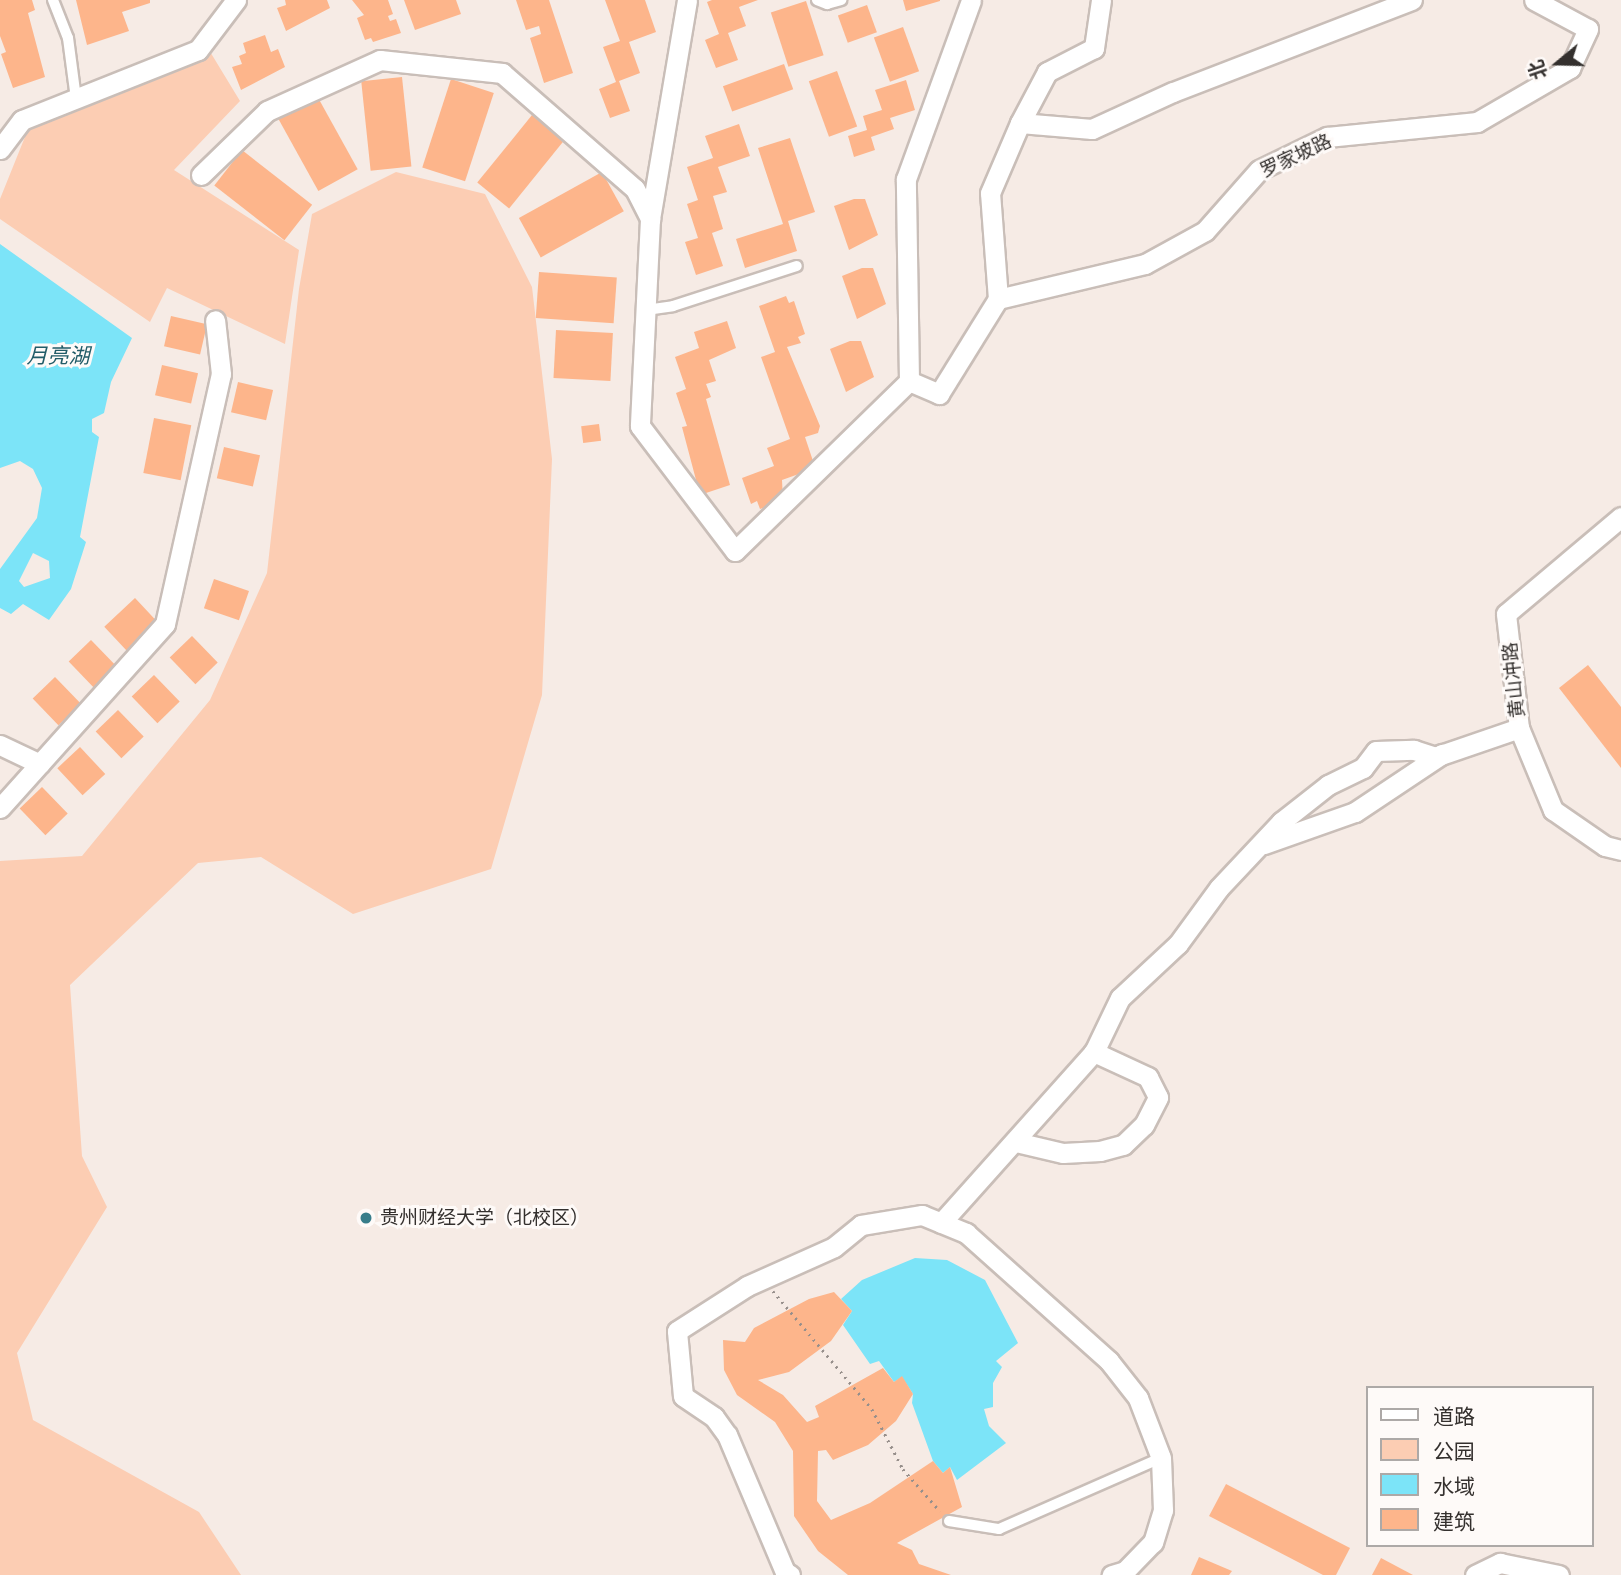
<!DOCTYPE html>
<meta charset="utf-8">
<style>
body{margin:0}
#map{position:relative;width:1621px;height:1575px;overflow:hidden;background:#f6ebe5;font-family:"Roboto Serif","Noto Sans SC",serif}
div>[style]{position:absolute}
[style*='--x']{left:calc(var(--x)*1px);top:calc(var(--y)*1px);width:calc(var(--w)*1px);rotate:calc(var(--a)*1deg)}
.green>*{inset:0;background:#fccdb3}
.water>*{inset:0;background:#7ce4f8}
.building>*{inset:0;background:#fdb58b;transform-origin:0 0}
.path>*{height:2.5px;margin-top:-1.25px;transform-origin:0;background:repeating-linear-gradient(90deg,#978f8b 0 2px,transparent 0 7px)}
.roads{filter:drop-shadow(2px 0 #c9beb8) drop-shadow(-2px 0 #c9beb8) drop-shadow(0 2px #c9beb8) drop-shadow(0 -2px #c9beb8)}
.lane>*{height:10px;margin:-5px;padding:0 5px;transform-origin:5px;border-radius:5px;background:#fff}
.street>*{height:19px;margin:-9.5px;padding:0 9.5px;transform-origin:9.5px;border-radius:9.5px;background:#fff}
.dots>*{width:19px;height:19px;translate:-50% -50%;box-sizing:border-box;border:4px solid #fefaf8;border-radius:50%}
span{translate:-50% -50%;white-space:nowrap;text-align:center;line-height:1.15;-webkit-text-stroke:6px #fefaf8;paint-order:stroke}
.street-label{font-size:19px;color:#34302e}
.poi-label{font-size:19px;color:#34302e}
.left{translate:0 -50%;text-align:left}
.water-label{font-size:21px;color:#225c68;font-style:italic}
.legend{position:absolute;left:1366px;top:1386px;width:228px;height:161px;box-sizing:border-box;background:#fefaf8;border:2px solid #ada9a7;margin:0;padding:9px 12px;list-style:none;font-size:21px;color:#34302e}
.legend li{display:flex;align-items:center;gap:14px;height:35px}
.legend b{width:35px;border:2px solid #ada9a7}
.north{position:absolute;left:1523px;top:28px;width:70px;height:70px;-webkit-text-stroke:5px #fefaf8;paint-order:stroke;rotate:251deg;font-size:19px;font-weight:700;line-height:28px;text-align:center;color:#34302e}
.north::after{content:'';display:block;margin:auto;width:24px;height:32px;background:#34302e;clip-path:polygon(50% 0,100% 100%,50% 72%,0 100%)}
</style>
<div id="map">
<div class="green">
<div style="clip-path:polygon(209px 50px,240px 101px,174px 170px,299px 250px,285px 344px,167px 288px,150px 322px,0 219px,0 199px,31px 122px)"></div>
<div style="clip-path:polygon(396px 172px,485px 194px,532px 287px,552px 459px,542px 695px,491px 869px,353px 914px,261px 857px,198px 863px,70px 985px,82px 1156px,107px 1207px,17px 1353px,33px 1420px,199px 1512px,241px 1575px,0 1575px,0 861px,82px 856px,210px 700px,267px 573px,299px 289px,312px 214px)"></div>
</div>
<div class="water">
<div style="clip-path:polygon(evenodd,0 244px,132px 338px,111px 382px,104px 413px,92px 419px,92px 432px,99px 437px,80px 537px,86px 542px,71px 589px,49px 620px,23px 604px,11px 614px,0 608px,0 569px,37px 518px,42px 488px,33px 469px,20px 461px,0 468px,0 244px,33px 553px,49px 561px,50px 578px,24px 587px,19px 581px,33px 553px)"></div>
<div style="clip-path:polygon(915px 1258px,947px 1260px,985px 1280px,1018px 1343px,996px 1361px,1002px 1367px,993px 1383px,993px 1407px,984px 1409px,989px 1426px,1006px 1443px,957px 1480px,950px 1467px,943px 1473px,933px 1461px,912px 1403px,913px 1394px,902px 1377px,894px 1382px,879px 1361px,870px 1364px,843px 1325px,852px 1311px,841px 1299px,862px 1280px)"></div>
</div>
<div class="building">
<div style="clip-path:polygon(0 0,32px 0,35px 10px,28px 13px,45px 77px,13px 88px,1px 54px,6px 52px,0 36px)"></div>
<div style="clip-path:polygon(76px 0,150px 0,150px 3px,122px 12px,129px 31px,87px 45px)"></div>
<div style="clip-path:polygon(285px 0,327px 0,330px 8px,286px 31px,277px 8px,286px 5px)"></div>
<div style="clip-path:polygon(352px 0,388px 0,393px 14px,388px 16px,390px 21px,396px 19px,401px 33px,373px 42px,371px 38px,365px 40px,357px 18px,364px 15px)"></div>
<div style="clip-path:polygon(404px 0,456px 0,461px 14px,415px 30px)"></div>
<div style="clip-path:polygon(516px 0,549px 0,573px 73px,544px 83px,530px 38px,541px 34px,539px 26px,526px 30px)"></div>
<div style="clip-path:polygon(605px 0,645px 0,656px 32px,629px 42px,640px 73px,619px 81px,630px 111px,610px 118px,599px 89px,616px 82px,603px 47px,620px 41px)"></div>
<div style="clip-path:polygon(712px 0,758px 0,739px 7px,746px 26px,728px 33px,738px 60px,716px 68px,705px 40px,719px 34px,707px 2px)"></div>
<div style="clip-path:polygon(903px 0,940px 0,940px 1px,906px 11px)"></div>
<div style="left:806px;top:1px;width:57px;height:37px;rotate:72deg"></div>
<div style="left:867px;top:5px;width:29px;height:31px;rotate:70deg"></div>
<div style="left:903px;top:27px;width:47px;height:31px;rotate:70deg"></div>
<div style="clip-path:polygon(265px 35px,271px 52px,278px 49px,285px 67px,241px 90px,232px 67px,242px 64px,239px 56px,246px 53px,243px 43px)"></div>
<div style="left:784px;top:64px;width:27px;height:65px;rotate:70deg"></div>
<div style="left:837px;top:71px;width:59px;height:30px;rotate:70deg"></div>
<div style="left:402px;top:77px;width:90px;height:41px;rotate:84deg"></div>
<div style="left:451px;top:79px;width:45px;height:93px;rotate:18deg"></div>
<div style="clip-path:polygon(906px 80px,915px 110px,890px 118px,894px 129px,871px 137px,875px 150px,854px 157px,848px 136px,867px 130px,863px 116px,882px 110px,875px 90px)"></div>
<div style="left:316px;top:94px;width:86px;height:45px;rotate:61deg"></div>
<div style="left:532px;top:115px;width:41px;height:87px;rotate:39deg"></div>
<div style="clip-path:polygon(739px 124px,750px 156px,718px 167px,727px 192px,713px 196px,723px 229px,712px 233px,723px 266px,696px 275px,685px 242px,698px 238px,687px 204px,698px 200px,687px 167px,713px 158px,705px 136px)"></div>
<div style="clip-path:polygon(790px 138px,815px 212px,788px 221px,797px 251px,745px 268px,736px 239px,783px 224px,758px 148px)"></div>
<div style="left:242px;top:150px;width:89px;height:45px;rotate:38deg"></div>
<div style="left:602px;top:172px;width:45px;height:95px;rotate:61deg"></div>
<div style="clip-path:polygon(854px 199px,865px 199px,878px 235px,849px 250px,834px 206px)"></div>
<div style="clip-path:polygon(862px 268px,873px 268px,886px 304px,857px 319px,842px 276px)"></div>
<div style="left:539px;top:272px;width:78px;height:46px;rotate:4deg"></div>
<div style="clip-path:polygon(786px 296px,789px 303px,794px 301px,805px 334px,798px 337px,801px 343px,787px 347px,820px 426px,818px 433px,805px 437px,814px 464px,810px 470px,782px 480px,783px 500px,760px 509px,757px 501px,751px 504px,742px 478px,774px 466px,767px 448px,790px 439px,761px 357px,775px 352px,759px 306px)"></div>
<div style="left:171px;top:316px;width:37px;height:31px;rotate:13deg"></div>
<div style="clip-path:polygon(727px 321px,736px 348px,709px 360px,716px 381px,706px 384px,711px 397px,706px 399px,730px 485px,700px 495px,682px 427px,687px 426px,676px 393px,686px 389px,675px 357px,699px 348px,694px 332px)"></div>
<div style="left:556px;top:330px;width:57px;height:48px;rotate:3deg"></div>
<div style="clip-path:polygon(850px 341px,861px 341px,874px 377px,846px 392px,830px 349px)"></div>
<div style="left:162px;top:365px;width:37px;height:31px;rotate:13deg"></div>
<div style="left:238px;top:382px;width:36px;height:31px;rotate:13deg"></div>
<div style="left:154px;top:418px;width:38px;height:56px;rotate:11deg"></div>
<div style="left:599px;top:424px;width:17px;height:18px;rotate:83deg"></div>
<div style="left:224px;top:447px;width:37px;height:32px;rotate:13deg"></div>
<div style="left:214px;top:579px;width:37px;height:31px;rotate:19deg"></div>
<div style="left:135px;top:598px;width:35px;height:42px;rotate:47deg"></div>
<div style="left:192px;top:636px;width:37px;height:31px;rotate:46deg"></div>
<div style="left:91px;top:640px;width:37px;height:31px;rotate:46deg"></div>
<div style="clip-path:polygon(1588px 665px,1621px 707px,1621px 768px,1559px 688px)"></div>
<div style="left:154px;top:675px;width:37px;height:31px;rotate:46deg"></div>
<div style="left:55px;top:677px;width:37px;height:31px;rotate:46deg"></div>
<div style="left:118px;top:710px;width:37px;height:31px;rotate:46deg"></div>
<div style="left:80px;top:747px;width:37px;height:31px;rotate:47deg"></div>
<div style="left:42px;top:787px;width:37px;height:31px;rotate:46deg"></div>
<div style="clip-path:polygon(834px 1292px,852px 1311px,831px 1341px,789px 1372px,758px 1380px,783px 1395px,807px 1422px,819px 1417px,815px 1406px,883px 1368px,894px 1382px,902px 1376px,913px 1394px,896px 1421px,868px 1445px,833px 1460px,826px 1450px,818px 1451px,817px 1501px,831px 1520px,870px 1503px,933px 1461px,943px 1473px,950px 1467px,962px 1507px,897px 1543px,912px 1550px,919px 1564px,951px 1575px,848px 1575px,818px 1551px,794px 1516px,793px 1451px,775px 1422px,737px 1395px,724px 1370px,723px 1340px,745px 1342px,754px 1328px,809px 1299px)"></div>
<div style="clip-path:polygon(1226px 1484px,1350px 1548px,1336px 1575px,1323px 1575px,1209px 1516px)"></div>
<div style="clip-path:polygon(1199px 1557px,1232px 1571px,1229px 1575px,1191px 1575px)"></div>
<div style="clip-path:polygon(1381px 1558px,1413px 1575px,1372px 1575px)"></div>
</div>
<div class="path">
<div style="--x:773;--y:1291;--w:154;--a:50"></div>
<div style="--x:872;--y:1409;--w:68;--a:62.7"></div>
<div style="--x:903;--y:1469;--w:56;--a:48.6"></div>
</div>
<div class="roads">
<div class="lane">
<div style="--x:53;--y:0;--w:41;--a:68.5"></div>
<div style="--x:68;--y:38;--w:62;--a:82.5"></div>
<div style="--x:817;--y:0;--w:11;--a:22"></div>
<div style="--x:827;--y:4;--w:15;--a:-16"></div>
<div style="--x:646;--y:310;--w:27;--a:-8"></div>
<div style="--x:673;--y:306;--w:130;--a:-17.9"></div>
<div style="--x:949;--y:1521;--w:51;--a:9.1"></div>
<div style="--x:999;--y:1529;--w:177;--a:-23.7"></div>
</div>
<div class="street">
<div style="--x:1101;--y:0;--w:49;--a:98.3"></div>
<div style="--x:1094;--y:48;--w:53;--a:152.9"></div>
<div style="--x:1047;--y:72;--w:58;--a:117.9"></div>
<div style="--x:1020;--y:123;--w:72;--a:4.8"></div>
<div style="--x:1092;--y:129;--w:89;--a:-24.6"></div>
<div style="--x:1173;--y:92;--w:256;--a:-21.1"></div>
<div style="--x:0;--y:149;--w:36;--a:-53"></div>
<div style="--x:22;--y:120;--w:189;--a:-21.7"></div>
<div style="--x:198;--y:50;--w:63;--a:-52.8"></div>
<div style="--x:201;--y:175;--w:92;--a:-44.1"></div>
<div style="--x:267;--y:111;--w:124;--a:-24.3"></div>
<div style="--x:380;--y:60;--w:123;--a:6.1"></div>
<div style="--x:502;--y:73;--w:176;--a:41.1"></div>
<div style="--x:635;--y:189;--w:34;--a:63"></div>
<div style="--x:650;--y:219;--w:207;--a:92.8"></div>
<div style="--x:640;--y:426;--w:157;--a:52.8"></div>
<div style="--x:735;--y:551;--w:243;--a:-44.3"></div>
<div style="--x:909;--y:381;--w:202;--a:-90.9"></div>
<div style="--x:906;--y:179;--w:190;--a:-70"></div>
<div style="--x:650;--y:219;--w:222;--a:-80.4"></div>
<div style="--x:998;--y:299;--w:106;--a:-94.3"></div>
<div style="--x:990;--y:193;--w:76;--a:-66.8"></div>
<div style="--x:909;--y:381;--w:33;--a:23"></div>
<div style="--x:939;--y:394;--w:112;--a:-58.2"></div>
<div style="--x:998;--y:299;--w:151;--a:-13.4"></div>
<div style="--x:1145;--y:264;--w:68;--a:-28.8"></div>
<div style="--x:1205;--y:231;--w:81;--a:-48.5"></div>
<div style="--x:1259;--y:170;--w:76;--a:-25.9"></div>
<div style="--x:1327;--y:137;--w:151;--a:-5.7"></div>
<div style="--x:1477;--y:122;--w:108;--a:-30.1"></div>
<div style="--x:1570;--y:68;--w:43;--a:-65.2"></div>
<div style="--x:1588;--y:29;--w:61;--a:-151.8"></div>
<div style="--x:1621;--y:517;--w:150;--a:139.9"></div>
<div style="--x:1506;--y:614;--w:115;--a:83.5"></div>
<div style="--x:1519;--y:728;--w:89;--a:67.5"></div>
<div style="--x:1553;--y:810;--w:63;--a:34.7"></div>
<div style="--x:1605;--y:846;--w:16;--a:14"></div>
<div style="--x:0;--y:745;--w:44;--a:25.4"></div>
<div style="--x:0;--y:808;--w:247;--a:-48.1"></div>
<div style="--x:165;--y:624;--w:256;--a:-77.4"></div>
<div style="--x:221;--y:374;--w:54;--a:-96.3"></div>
<div style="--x:1264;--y:844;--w:96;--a:-19.4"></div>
<div style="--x:1355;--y:812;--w:105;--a:-33.7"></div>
<div style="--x:1016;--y:1142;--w:48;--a:13.2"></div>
<div style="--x:1063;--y:1153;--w:37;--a:-3"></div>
<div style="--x:1100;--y:1151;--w:24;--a:-15"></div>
<div style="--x:1123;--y:1145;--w:29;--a:-44"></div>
<div style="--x:1144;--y:1125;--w:31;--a:-63"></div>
<div style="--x:1158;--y:1097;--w:22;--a:-117"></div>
<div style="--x:1148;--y:1077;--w:60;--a:-155.2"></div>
<div style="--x:941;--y:1223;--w:229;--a:-48.2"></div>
<div style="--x:1094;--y:1052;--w:60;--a:-64.3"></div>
<div style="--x:1120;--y:998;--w:79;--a:-43"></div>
<div style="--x:1178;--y:944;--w:69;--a:-53.8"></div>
<div style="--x:1219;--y:888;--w:91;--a:-46.8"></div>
<div style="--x:1281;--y:822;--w:60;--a:-38.2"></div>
<div style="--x:1328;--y:785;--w:39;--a:-26"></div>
<div style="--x:1363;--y:768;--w:21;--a:-53"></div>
<div style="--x:1376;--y:751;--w:38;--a:-2"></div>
<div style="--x:1414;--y:750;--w:22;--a:18"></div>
<div style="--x:1435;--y:757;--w:89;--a:-19"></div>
<div style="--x:790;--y:1575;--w:6;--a:-149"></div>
<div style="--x:785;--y:1572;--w:149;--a:-112.9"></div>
<div style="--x:727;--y:1435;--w:22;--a:-126"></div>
<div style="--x:714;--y:1417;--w:37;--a:-146"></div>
<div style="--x:683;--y:1396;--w:65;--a:-95.3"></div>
<div style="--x:677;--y:1331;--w:83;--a:-32.7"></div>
<div style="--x:747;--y:1286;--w:95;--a:-24.1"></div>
<div style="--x:834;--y:1247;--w:35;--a:-39"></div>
<div style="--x:861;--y:1225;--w:62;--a:-9.3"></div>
<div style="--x:922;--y:1215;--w:48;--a:22.2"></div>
<div style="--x:966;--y:1233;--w:192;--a:41.8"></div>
<div style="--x:1109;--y:1361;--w:47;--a:51.9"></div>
<div style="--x:1138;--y:1398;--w:64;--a:69"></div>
<div style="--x:1161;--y:1458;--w:52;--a:87.8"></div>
<div style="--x:1163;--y:1510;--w:34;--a:107"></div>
<div style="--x:1153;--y:1542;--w:40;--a:134"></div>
<div style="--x:1125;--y:1571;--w:14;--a:163"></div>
<div style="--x:1475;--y:1575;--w:28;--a:-26"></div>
<div style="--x:1500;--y:1563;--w:60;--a:11.5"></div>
</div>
</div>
<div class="dots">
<div style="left:366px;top:1218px;background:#387d8a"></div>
</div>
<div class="street-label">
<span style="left:1296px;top:156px;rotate:-25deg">罗家坡路</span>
<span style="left:1514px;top:680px;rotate:-96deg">黄山冲路</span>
</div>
<div class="poi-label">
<span class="left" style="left:380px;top:1218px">贵州财经大学（北校区）</span>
</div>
<div class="water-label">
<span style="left:58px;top:356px">月亮湖</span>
</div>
<ul class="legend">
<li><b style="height:9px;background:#fff"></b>道路</li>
<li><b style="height:19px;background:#fccdb3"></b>公园</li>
<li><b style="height:19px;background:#7ce4f8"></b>水域</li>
<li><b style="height:19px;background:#fdb58b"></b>建筑</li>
</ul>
<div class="north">北</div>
</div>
